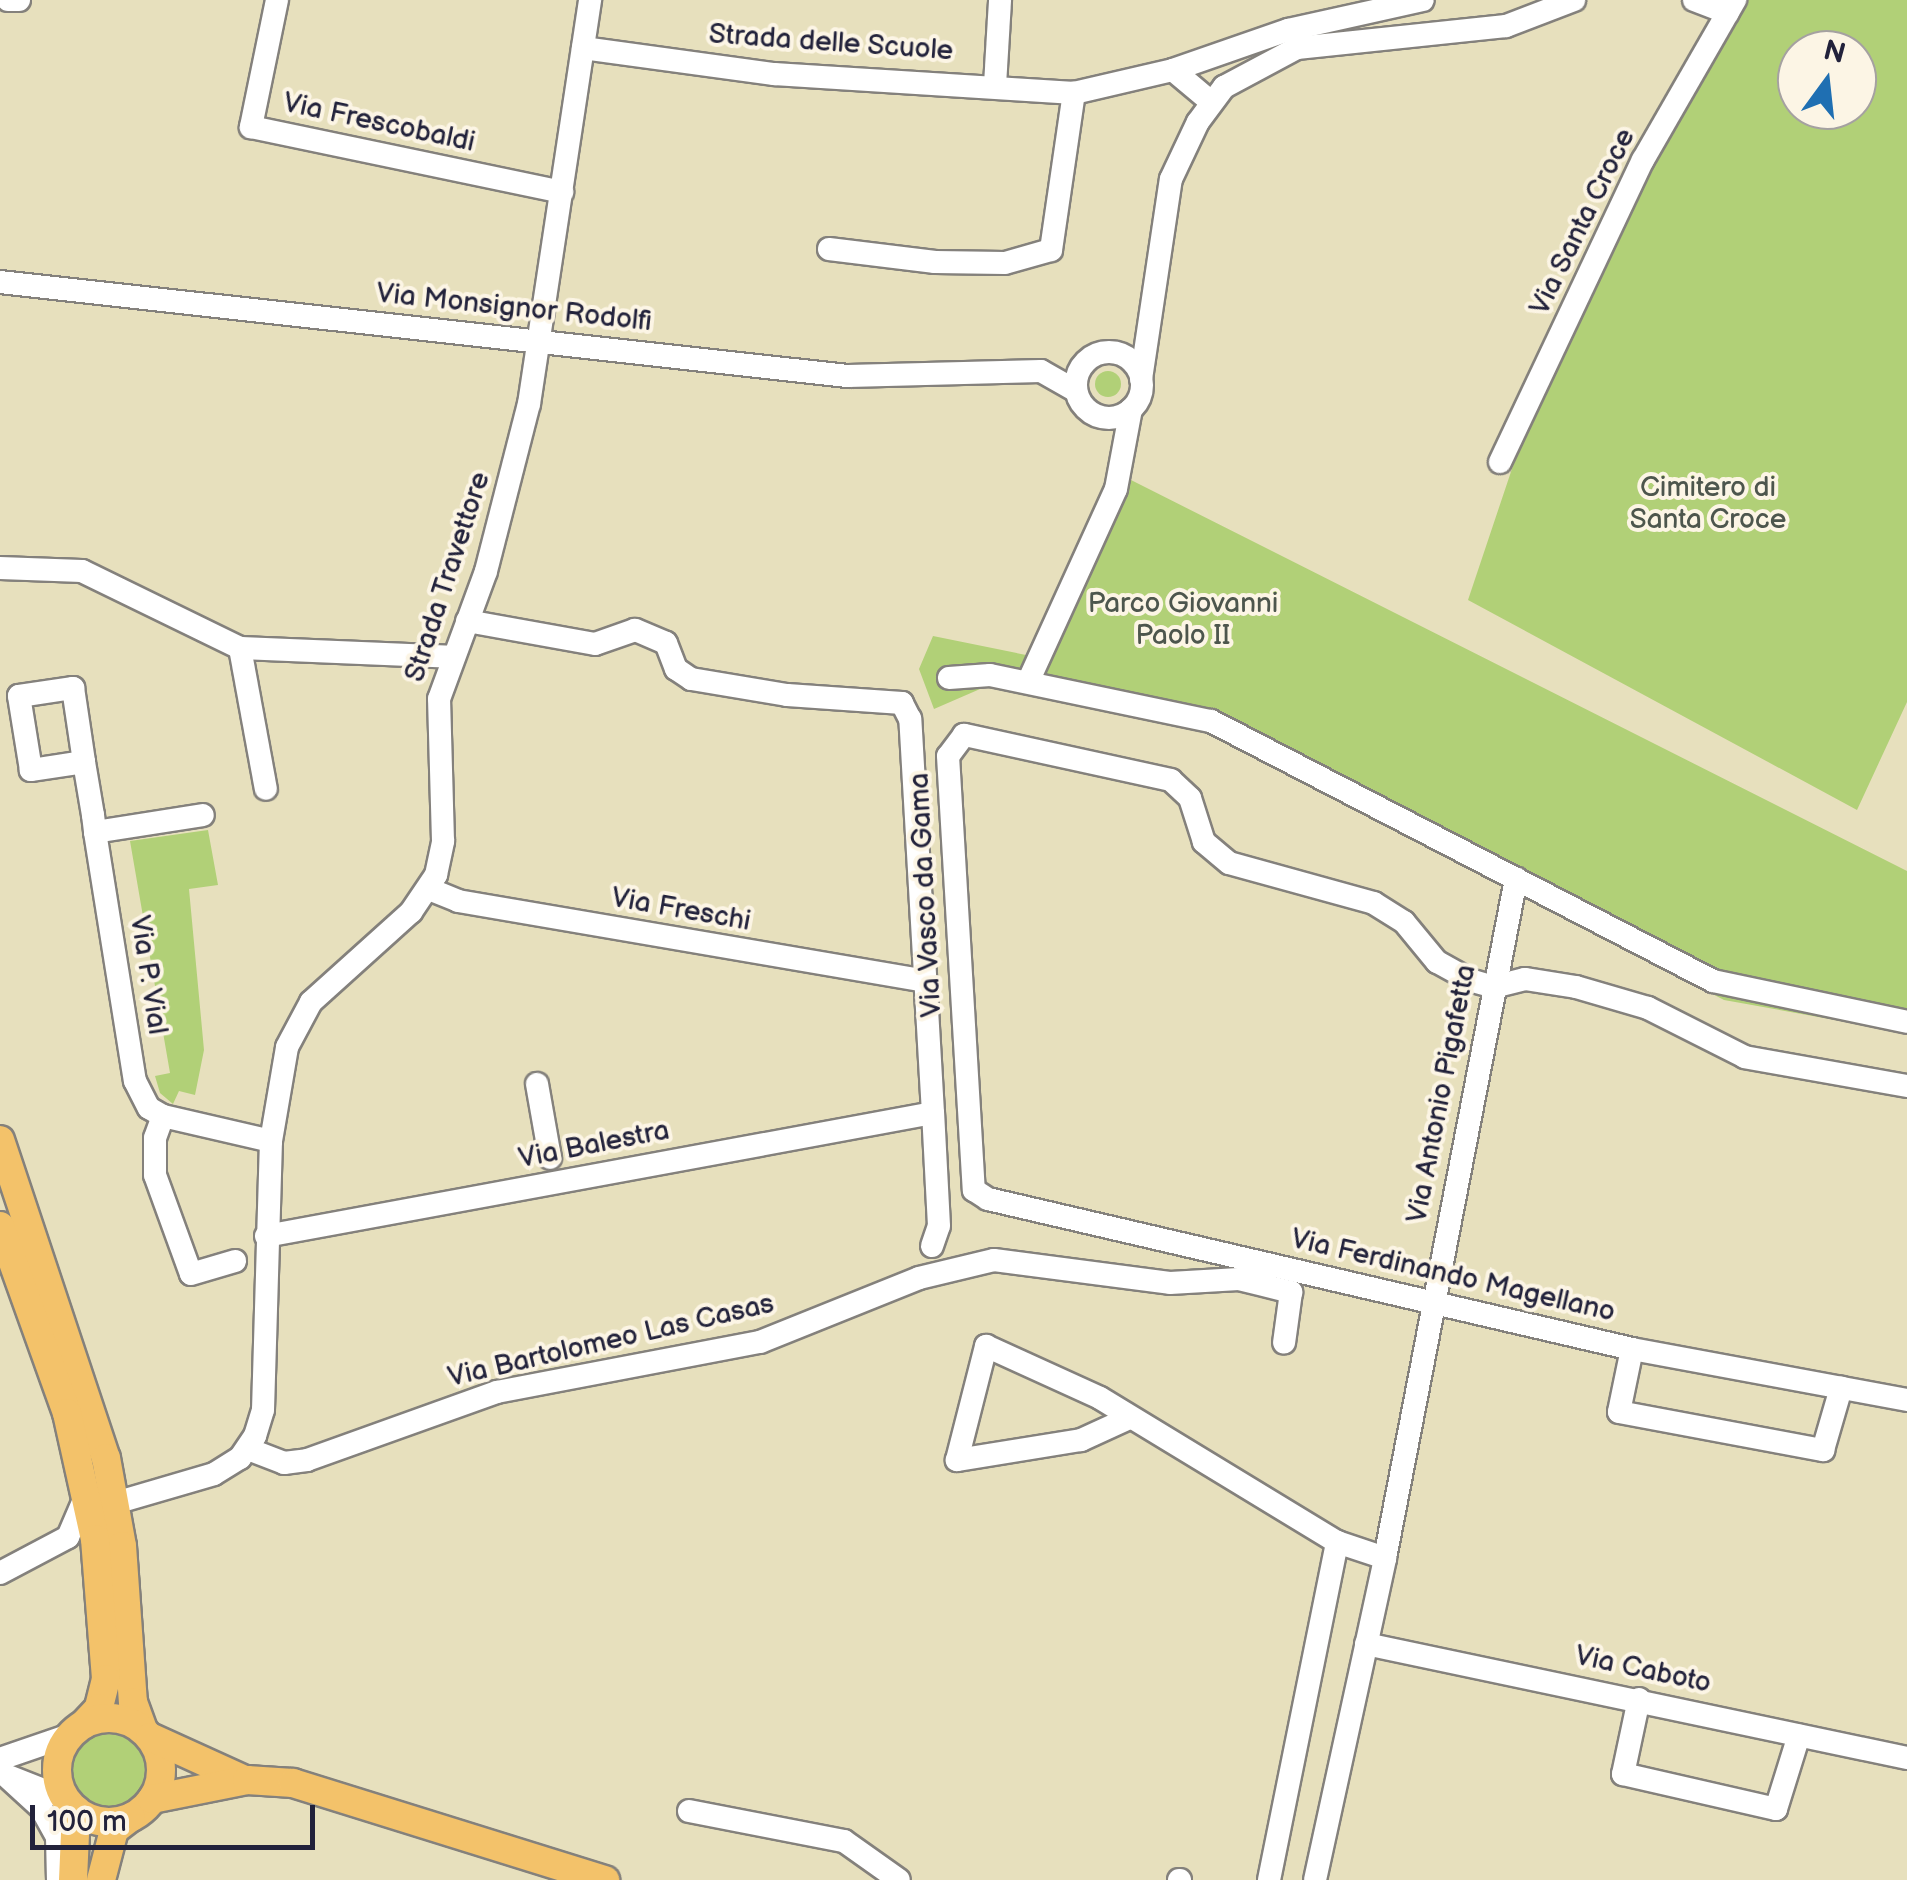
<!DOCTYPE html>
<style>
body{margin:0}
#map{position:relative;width:1907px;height:1880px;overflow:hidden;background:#e7e0bd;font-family:"Balsamiq Sans",sans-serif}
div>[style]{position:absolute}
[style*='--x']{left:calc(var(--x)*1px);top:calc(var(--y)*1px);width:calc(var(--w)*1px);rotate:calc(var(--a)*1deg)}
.green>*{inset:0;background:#b1d077}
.round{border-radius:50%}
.roads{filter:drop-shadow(2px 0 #84817c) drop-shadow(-2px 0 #84817c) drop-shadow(0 2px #84817c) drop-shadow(0 -2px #84817c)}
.minor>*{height:22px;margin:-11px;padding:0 11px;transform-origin:11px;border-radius:11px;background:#fff}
.minor>.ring{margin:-11px;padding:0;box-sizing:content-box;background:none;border:22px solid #fff;border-radius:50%}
.major>*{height:28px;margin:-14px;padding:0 14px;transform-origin:14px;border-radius:14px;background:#f3c26a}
.major>.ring{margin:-14px;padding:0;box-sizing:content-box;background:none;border:28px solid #f3c26a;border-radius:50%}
span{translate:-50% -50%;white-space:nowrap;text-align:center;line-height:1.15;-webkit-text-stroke:8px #fcf5e5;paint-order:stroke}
.street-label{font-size:28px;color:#22223b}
.park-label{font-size:28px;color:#4d564d}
.north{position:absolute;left:1777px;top:30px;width:100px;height:100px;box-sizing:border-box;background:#fcf5e5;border:2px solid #a5a1a1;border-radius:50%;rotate:15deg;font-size:28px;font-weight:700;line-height:40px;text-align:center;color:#22223b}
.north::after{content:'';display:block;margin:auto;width:35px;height:45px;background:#1f6fb2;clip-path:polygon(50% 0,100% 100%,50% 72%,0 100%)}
.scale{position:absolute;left:30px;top:1805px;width:285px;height:45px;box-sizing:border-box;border:5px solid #22223b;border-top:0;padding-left:12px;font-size:30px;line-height:35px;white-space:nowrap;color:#22223b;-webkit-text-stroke:8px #fcf5e5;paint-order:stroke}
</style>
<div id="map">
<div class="green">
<div style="clip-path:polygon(evenodd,1740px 0,1907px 0,1907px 702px,1857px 810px,1468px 600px,1532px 409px,1617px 228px,1740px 0,1797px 50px,1857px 50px,1857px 110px,1797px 110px,1797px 50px)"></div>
<div class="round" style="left:1095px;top:371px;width:26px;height:26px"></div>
<div style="clip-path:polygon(1131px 480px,1907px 871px,1907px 1033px,1724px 1000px,1202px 726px,987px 686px,934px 709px,919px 669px,933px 636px,1051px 660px)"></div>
<div style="clip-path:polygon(208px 830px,218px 885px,189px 889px,204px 1050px,195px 1095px,179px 1091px,173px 1104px,160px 1093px,155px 1076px,170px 1073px,130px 841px)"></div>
<div class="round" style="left:72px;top:1734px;width:74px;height:74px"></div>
</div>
<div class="roads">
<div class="minor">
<div style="--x:8;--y:0;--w:11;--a:0"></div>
<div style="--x:277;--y:0;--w:130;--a:101.6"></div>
<div style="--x:251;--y:127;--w:318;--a:11.8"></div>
<div style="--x:1694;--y:0;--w:36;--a:21"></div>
<div style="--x:583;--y:48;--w:193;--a:7.8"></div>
<div style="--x:774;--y:74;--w:301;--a:3.6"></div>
<div style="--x:1074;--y:93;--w:102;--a:-13.1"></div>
<div style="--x:1173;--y:70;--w:122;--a:-19.2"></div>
<div style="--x:1288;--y:30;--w:138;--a:-12.5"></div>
<div style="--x:1173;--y:70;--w:50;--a:40.1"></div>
<div style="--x:995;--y:85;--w:85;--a:-86.6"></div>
<div style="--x:829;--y:249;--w:107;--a:7"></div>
<div style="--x:935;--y:262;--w:70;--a:0.8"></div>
<div style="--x:1005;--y:263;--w:48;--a:-15.8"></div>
<div style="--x:1051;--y:250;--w:159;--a:-81.7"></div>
<div style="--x:0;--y:282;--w:853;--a:6.33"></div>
<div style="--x:848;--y:376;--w:193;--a:-1.5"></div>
<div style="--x:1041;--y:371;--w:40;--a:29.7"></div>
<div class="ring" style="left:1076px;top:352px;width:44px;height:44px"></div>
<div style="--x:1141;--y:379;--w:202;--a:-81.5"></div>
<div style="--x:1171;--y:179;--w:63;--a:-64.7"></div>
<div style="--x:1198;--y:122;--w:44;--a:-53.4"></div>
<div style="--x:1224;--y:87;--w:83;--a:-28.1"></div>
<div style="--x:1297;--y:48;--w:210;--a:-6"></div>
<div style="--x:1506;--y:26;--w:73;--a:-20.9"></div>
<div style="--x:1500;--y:462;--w:334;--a:-64.7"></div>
<div style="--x:1643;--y:160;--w:185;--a:-60.1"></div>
<div style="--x:0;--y:568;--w:82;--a:2.1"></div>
<div style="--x:82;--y:571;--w:176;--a:26"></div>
<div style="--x:240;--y:648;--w:212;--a:2.4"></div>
<div style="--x:240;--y:648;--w:143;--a:79.6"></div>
<div style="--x:949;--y:678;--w:41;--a:-4.2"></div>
<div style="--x:990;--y:675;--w:226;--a:11.8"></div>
<div style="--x:1211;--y:721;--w:565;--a:27.38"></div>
<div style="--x:1713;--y:981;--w:198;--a:11.9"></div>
<div style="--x:1028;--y:682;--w:212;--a:-65.5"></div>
<div style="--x:1116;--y:489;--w:81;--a:-79.4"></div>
<div style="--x:84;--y:762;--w:54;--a:171.4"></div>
<div style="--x:31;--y:770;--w:75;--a:-99.2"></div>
<div style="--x:19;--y:696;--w:55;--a:-8.4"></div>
<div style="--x:73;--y:688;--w:75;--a:81.5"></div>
<div style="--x:84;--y:762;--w:54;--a:80.4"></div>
<div style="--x:93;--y:815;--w:17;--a:83"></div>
<div style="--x:95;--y:832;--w:252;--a:80.9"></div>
<div style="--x:135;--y:1081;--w:30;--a:63"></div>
<div style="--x:149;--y:1108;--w:16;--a:30"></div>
<div style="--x:163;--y:1116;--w:111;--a:13"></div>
<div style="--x:95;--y:832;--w:109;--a:-8.9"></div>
<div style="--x:429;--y:889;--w:31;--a:22"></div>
<div style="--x:458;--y:901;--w:474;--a:9.7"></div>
<div style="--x:537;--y:1084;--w:75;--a:80"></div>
<div style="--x:1907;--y:1086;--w:165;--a:-169.9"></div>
<div style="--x:1745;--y:1057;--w:109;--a:-153.2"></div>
<div style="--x:1648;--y:1008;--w:75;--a:-163.7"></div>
<div style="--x:1576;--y:987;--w:52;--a:-171.1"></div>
<div style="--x:1525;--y:979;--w:32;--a:166"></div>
<div style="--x:1494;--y:987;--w:25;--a:-164"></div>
<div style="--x:1470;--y:980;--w:38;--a:-151"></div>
<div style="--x:1437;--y:962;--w:52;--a:-129.5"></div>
<div style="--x:1404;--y:922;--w:36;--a:-148"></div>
<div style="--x:1374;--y:903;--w:150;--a:-164.6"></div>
<div style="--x:1229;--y:863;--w:33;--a:-140"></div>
<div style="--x:1204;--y:842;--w:46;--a:-107.7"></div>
<div style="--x:1190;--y:798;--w:26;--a:-137"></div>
<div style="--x:1171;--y:780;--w:212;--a:-167.7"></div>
<div style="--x:964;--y:735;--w:26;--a:127"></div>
<div style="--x:948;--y:756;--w:435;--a:86.6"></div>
<div style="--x:974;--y:1190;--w:17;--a:33"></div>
<div style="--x:988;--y:1199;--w:661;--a:13.11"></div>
<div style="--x:1632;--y:1349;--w:280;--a:10.5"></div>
<div style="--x:163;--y:1116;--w:23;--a:110"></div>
<div style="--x:155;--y:1138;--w:37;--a:90"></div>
<div style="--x:155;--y:1175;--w:105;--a:70"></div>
<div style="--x:191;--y:1274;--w:46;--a:-16.5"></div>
<div style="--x:266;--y:1236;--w:678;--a:-10.45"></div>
<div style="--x:933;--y:1113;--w:395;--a:-93.3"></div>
<div style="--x:910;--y:719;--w:18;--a:-117"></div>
<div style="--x:902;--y:703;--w:115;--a:-176"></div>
<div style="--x:787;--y:695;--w:97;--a:-170.5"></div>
<div style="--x:691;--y:679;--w:18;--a:-146"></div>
<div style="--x:676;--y:669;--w:28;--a:-111"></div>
<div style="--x:666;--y:643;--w:34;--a:-157"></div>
<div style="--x:635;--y:630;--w:42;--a:160.7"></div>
<div style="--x:595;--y:644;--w:130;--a:-169.8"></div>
<div style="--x:932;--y:1246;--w:21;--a:-71"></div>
<div style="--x:939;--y:1226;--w:113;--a:-93"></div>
<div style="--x:1632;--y:1349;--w:64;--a:101.7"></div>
<div style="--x:1619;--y:1412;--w:208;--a:10.6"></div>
<div style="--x:1823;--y:1450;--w:65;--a:-73.8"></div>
<div style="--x:1127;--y:1419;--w:51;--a:155.5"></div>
<div style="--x:1081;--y:1440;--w:126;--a:170.8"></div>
<div style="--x:957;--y:1460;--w:118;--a:-75.7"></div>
<div style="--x:986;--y:1346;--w:125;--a:24.5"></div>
<div style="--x:1100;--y:1398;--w:277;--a:31.3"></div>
<div style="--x:1337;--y:1542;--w:51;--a:18.4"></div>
<div style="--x:248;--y:1449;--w:39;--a:21"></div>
<div style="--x:284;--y:1463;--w:23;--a:-7"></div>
<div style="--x:307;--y:1460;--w:202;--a:-19.7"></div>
<div style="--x:497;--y:1392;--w:268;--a:-10.8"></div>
<div style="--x:760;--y:1342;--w:171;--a:-21.9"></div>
<div style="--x:919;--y:1278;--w:77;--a:-13.5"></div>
<div style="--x:994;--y:1260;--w:177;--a:7.4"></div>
<div style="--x:1170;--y:1283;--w:69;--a:-3.3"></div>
<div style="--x:1239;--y:1279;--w:54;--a:14"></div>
<div style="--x:1291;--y:1292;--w:51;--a:97.8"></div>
<div style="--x:115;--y:1503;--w:103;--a:-16.3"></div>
<div style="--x:214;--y:1474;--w:31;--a:-32"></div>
<div style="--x:240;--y:1458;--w:27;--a:-56"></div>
<div style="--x:255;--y:1436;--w:27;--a:-73"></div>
<div style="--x:263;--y:1410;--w:269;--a:-88.3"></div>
<div style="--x:271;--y:1141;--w:95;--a:-80.3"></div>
<div style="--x:287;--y:1047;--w:51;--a:-61.9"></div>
<div style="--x:311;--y:1002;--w:135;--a:-42"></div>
<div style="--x:411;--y:912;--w:45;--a:-56"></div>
<div style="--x:436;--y:875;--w:35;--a:-78"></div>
<div style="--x:443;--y:841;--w:142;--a:-91.6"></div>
<div style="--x:439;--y:699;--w:136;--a:-69.8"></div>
<div style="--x:486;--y:571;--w:172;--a:-75.6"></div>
<div style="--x:529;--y:404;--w:409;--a:-81.4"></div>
<div style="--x:0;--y:1573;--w:77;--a:-27.9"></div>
<div style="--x:68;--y:1537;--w:46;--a:-66.8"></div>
<div style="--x:1366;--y:1644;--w:553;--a:11.9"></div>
<div style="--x:1639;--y:1699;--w:77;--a:102"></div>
<div style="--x:1623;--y:1774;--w:157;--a:12.9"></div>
<div style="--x:1776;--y:1809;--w:77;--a:-72.7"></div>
<div style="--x:0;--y:1759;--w:74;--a:-18.9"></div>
<div style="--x:6;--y:1776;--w:47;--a:42.4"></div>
<div style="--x:41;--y:1808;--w:33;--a:61"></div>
<div style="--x:57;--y:1837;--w:43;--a:88.7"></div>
<div style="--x:8;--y:1776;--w:62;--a:21.6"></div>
<div style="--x:689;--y:1811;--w:158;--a:11"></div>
<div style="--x:844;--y:1841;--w:67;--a:35.3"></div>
<div style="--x:1179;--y:1880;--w:1;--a:0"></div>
<div style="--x:1269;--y:1880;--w:345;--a:-78.6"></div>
<div style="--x:1315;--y:1880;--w:330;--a:-77.7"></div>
<div style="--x:1385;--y:1558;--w:692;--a:-79.08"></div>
</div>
<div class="major">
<div style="--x:0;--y:1140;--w:335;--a:71.6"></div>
<div style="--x:106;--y:1458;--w:89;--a:79.7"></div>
<div style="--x:122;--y:1546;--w:156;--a:86"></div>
<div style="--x:133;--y:1702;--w:30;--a:70"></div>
<div style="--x:0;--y:1226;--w:199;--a:70.3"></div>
<div style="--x:67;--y:1413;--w:129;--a:77.5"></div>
<div style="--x:95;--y:1539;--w:140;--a:85.5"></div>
<div style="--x:106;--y:1679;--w:30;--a:104"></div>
<div style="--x:99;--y:1708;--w:22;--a:133"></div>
<div class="ring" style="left:57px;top:1718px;width:76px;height:76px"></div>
<div style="--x:150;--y:1737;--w:104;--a:24.4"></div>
<div style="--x:152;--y:1799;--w:97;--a:-11.3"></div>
<div style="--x:247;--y:1780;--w:46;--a:3.7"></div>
<div style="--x:293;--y:1783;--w:327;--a:17.3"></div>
<div style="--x:73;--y:1880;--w:70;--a:-87.5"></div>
<div style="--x:101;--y:1880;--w:52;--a:-75.4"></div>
<div style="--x:114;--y:1830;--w:21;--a:-37"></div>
</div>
</div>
<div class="street-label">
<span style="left:831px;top:43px;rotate:4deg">Strada delle Scuole</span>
<span style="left:379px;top:123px;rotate:12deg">Via Frescobaldi</span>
<span style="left:1583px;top:222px;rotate:-64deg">Via Santa Croce</span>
<span style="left:514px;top:308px;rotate:6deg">Via Monsignor Rodolfi</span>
<span style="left:448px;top:577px;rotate:-72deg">Strada Travettore</span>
<span style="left:926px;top:895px;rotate:-93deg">Via Vasco da Gama</span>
<span style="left:681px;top:910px;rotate:10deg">Via Freschi</span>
<span style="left:148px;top:975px;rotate:81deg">Via P. Vial</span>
<span style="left:1442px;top:1094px;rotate:-79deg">Via Antonio Pigafetta</span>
<span style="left:594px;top:1145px;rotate:-11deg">Via Balestra</span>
<span style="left:1453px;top:1276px;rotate:13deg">Via Ferdinando Magellano</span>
<span style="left:611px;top:1341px;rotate:-13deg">Via Bartolomeo Las Casas</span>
<span style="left:1643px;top:1670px;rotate:12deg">Via Caboto</span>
</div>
<div class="park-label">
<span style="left:1708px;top:504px">Cimitero di<br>Santa Croce</span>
<span style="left:1183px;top:620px">Parco Giovanni<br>Paolo II</span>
</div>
<div class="north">N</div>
<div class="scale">100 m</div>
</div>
